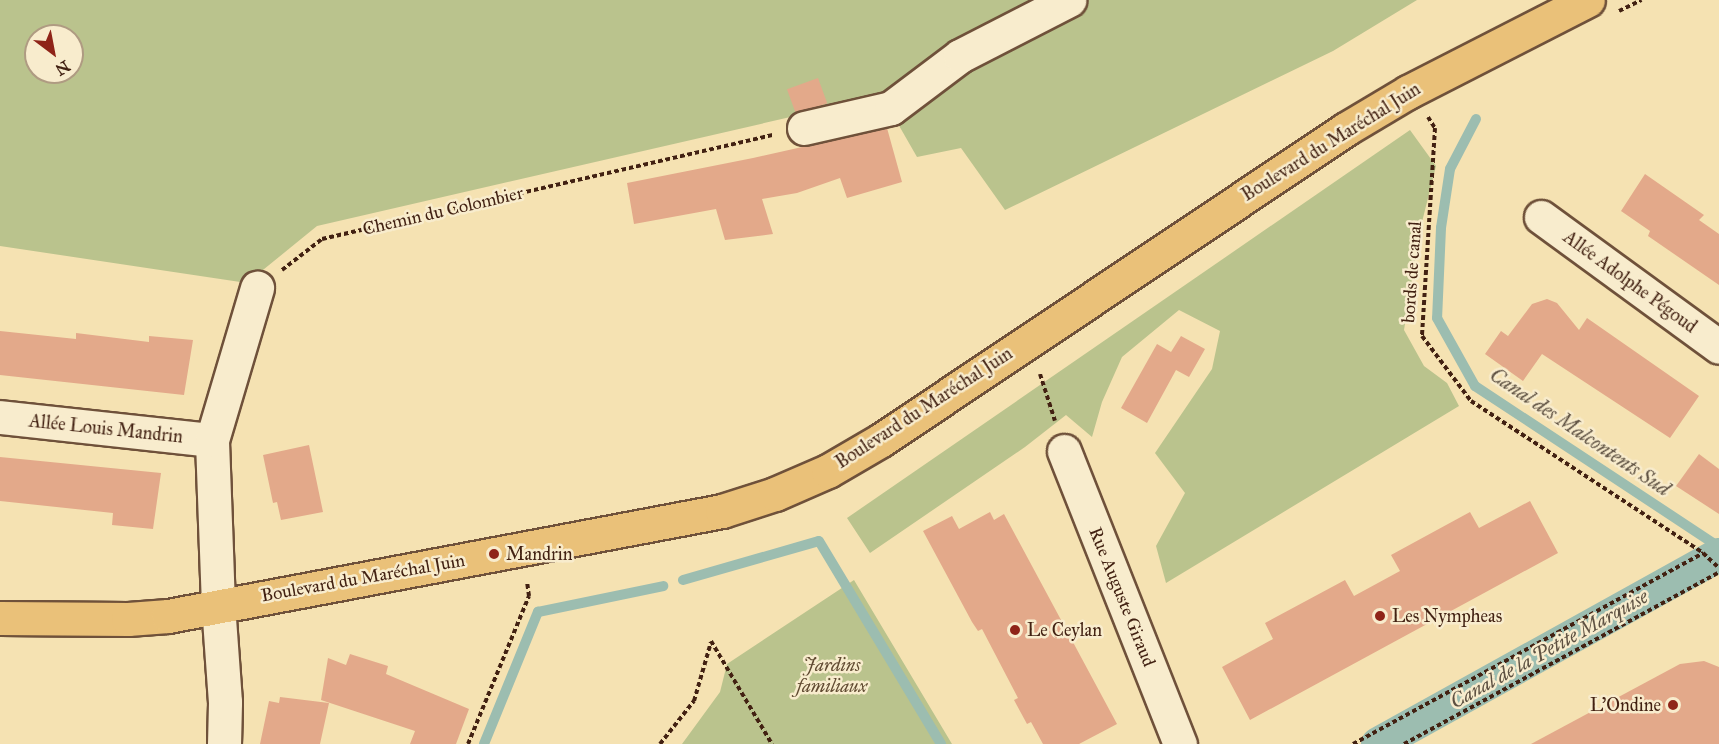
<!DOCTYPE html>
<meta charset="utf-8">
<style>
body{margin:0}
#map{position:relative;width:1719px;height:744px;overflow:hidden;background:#f5e2b2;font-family:"IM FELL Great Primer",serif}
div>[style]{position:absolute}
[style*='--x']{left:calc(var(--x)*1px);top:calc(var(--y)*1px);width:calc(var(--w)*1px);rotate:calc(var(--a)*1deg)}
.green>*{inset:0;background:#bac38d}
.stream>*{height:10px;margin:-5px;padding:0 5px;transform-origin:5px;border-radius:5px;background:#9cbdb0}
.canal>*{height:34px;margin:-17px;padding:0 17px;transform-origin:17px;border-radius:17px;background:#9cbdb0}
.building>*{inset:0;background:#e3a98a;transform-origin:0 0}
.path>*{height:4px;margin-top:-2px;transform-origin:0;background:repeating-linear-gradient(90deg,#422112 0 4.5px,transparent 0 7.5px)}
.roads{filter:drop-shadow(2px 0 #6f513a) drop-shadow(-2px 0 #6f513a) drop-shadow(0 2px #6f513a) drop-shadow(0 -2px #6f513a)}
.minor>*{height:33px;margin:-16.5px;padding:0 16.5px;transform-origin:16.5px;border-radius:16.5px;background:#f8eccd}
.major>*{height:33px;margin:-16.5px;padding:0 16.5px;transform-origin:16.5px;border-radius:16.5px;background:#eac179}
.dots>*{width:16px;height:16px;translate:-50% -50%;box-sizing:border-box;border:3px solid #f8eccd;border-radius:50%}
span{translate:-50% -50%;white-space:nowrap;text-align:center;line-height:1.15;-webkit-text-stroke:5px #f8eccd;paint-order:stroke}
.street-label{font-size:18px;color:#422112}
.poi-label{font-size:18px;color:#422112}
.left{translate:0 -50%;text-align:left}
.right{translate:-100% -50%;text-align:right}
.park-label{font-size:18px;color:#604a31;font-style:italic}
.water-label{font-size:20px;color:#5d5041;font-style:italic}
.north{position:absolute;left:24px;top:24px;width:60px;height:60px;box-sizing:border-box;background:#f8eccd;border:2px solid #af9b82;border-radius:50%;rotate:148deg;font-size:16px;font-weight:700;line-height:24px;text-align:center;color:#422112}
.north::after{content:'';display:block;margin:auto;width:21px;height:27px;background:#8f2418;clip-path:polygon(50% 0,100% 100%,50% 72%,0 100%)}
</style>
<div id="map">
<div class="green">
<div style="clip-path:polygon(evenodd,0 0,1417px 0,1333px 51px,1005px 210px,961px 148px,917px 157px,882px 96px,317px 226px,247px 283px,0 246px,0 0,36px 36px,72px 36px,72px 72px,36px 72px,36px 36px)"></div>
<div style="clip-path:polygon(1410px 130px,1436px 166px,1420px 230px,1404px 330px,1424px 366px,1447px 383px,1459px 406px,1166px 583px,1156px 546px,1185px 493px,1155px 453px,1212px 369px,1220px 331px,1179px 310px,1122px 357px,1102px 402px,1092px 437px,1066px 415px,1025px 447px,870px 553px,847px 518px)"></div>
<div style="clip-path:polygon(854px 580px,952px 744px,682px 744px,720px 692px,727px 664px)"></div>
</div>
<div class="stream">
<div style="--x:1476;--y:119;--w:56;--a:117.5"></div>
<div style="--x:1450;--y:169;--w:60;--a:98.7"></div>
<div style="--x:1441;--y:228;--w:90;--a:92.5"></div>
<div style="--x:1437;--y:318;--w:78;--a:60.8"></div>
<div style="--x:1475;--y:386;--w:292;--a:33.4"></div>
<div style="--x:683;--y:580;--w:141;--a:-16"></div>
<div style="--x:819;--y:541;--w:237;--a:59"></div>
<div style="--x:484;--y:744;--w:143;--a:-67.8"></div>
<div style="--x:538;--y:612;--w:128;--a:-11.7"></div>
</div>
<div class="canal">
<div style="--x:1378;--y:744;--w:390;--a:-29"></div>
</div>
<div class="building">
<div style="left:818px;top:78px;width:27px;height:33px;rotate:70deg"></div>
<div style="clip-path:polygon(887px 128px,902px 182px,847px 198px,840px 178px,797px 193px,762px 199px,773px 234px,725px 240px,716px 209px,634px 224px,627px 183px,753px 158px)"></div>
<div style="clip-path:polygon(1645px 174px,1704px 215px,1699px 220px,1719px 234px,1719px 285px,1648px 236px,1650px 231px,1621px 211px)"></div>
<div style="clip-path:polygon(1547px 299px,1557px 303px,1579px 330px,1587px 318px,1699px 396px,1670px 438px,1542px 354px,1523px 381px,1485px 354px,1501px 331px,1508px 336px,1532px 304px)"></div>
<div style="clip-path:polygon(0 331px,76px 339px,76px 333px,149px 342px,149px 336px,193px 340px,184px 395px,0 375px)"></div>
<div style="clip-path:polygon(1181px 336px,1205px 349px,1189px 377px,1176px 370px,1147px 423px,1121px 408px,1157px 344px,1171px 352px)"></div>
<div style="clip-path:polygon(309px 445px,323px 512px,281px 520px,277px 502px,273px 503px,263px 455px)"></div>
<div style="clip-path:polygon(1699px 454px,1719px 469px,1719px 514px,1676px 486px)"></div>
<div style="clip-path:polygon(0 457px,161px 473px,153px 529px,112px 525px,113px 513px,0 501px)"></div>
<div style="clip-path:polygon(1530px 501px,1558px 553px,1250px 720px,1222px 667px,1273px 639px,1265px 623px,1345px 580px,1354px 596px,1400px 571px,1391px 555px,1470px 512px,1479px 528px)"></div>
<div style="clip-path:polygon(990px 512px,994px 520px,1004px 514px,1117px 724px,1079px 744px,1043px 744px,1031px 722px,1027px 724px,1014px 700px,1018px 698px,982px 629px,978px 631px,972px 622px,923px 531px,952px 516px,959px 529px)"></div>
<div style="clip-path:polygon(350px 654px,388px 666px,386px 674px,469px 709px,456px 744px,410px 744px,415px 731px,321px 700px,328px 658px,346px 665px)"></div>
<div style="clip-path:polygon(1704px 661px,1719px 667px,1719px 744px,1531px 744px,1680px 664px)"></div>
<div style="clip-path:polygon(280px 697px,329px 703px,320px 744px,260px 744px,269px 701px,279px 703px)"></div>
</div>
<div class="path">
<div style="--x:1619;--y:11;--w:25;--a:-26"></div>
<div style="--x:1428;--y:117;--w:13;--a:58"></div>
<div style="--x:1435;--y:128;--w:208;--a:93.6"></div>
<div style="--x:1422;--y:336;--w:81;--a:53"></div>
<div style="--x:1471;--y:401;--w:277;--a:33.2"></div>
<div style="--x:1703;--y:553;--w:22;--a:43"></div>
<div style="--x:282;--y:270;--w:51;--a:-37.8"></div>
<div style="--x:322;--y:239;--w:464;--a:-13"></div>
<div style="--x:1040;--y:374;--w:49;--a:72.3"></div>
<div style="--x:711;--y:641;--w:120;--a:59.4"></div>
<div style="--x:468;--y:744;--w:160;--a:-67.6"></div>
<div style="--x:529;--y:596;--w:14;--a:-98"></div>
<div style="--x:660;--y:744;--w:55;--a:-51.7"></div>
<div style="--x:694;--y:701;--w:61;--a:-73.9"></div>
<div style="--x:1353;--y:744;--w:399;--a:-28.6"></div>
<div style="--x:1404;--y:744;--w:359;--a:-28.6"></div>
</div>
<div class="roads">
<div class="minor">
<div style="--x:804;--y:128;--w:89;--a:-12.9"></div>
<div style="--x:891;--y:108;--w:86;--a:-37"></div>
<div style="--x:960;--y:56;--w:123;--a:-27.2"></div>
<div style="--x:1541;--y:217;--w:220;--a:36.1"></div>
<div style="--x:0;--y:417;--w:213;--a:6.2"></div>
<div style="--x:1064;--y:451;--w:315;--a:68.4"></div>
<div style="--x:224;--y:744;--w:42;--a:-88.6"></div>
<div style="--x:225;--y:702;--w:97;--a:-94.1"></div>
<div style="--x:218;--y:605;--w:165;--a:-92.1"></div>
<div style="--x:212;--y:440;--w:159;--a:-73.5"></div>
</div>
<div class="major">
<div style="--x:0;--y:618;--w:128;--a:0.4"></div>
<div style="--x:128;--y:619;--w:40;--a:-4.3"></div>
<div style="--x:168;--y:616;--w:564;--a:-10.73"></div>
<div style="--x:722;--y:511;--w:56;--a:-17.8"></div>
<div style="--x:775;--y:494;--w:58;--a:-23.5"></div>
<div style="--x:828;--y:471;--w:61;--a:-30.3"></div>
<div style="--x:881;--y:440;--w:559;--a:-33.78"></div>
<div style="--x:1346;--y:129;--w:72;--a:-30.8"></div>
<div style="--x:1408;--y:92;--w:202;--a:-27.1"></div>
</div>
</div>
<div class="dots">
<div style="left:494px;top:554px;background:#8f2418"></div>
<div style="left:1380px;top:616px;background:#8f2418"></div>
<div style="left:1015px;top:630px;background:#8f2418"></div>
<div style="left:1673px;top:705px;background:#8f2418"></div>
</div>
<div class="street-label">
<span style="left:1331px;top:142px;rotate:-32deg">Boulevard du Maréchal Juin</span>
<span style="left:443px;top:211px;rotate:-13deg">Chemin du Colombier</span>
<span style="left:1412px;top:272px;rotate:-86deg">bords de canal</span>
<span style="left:1630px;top:282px;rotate:36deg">Allée Adolphe Pégoud</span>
<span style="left:924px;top:408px;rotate:-33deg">Boulevard du Maréchal Juin</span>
<span style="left:106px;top:429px;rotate:6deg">Allée Louis Mandrin</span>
<span style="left:363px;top:578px;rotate:-10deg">Boulevard du Maréchal Juin</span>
<span style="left:1122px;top:597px;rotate:68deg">Rue Auguste Giraud</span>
</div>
<div class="poi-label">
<span class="left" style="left:506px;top:554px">Mandrin</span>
<span class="left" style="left:1392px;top:616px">Les Nympheas</span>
<span class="left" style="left:1027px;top:630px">Le Ceylan</span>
<span class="right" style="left:1661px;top:705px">L'Ondine</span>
</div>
<div class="park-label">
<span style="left:832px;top:676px">Jardins<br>familiaux</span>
</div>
<div class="water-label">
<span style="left:1580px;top:432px;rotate:34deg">Canal des Malcontents Sud</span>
<span style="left:1549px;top:649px;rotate:-29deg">Canal de la Petite Marquise</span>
</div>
<div class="north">N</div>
</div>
